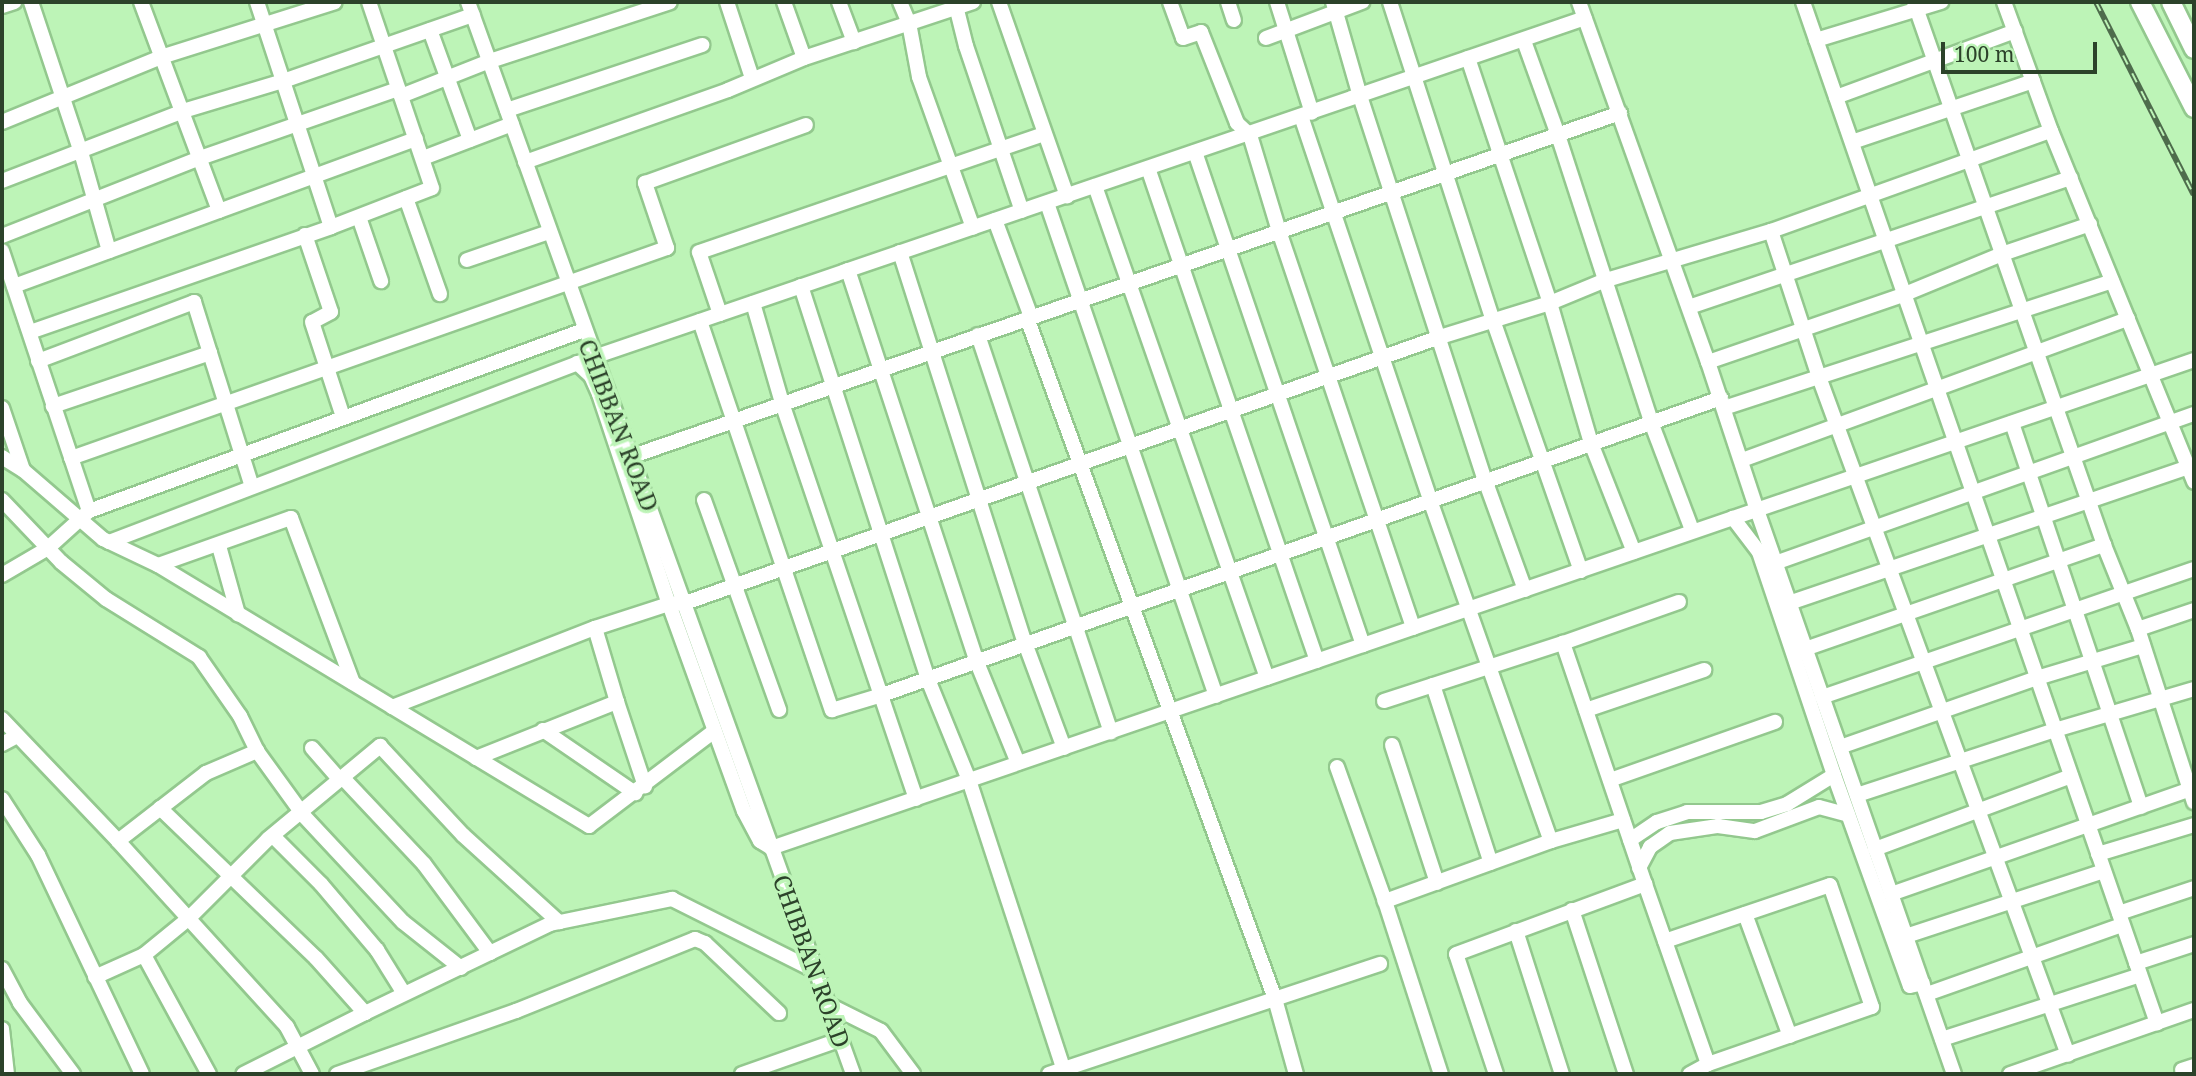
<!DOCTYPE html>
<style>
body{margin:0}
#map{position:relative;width:2196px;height:1076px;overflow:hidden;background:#bdf4b7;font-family:"Noto Serif",serif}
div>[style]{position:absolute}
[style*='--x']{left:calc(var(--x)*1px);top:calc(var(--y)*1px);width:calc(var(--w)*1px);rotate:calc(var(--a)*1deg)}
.roads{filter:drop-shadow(2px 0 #93c88e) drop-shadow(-2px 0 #93c88e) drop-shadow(0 2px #93c88e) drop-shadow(0 -2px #93c88e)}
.minor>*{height:14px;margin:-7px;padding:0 7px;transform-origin:7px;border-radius:7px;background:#fff}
.major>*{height:18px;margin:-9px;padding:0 9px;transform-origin:9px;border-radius:9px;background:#fff}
.rail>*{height:6px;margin-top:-3px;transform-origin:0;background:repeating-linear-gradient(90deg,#bdf4b7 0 10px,#4e6c4c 0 20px);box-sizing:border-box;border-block:2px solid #4e6c4c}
span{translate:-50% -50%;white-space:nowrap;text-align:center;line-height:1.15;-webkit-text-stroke:7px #bdf4b7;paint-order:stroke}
.street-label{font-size:24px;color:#2c422a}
.frame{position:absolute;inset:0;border:4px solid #2c422a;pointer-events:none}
.scale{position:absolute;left:1941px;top:42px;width:156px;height:32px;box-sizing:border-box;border:4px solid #2c422a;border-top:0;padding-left:9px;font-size:21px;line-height:24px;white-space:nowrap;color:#2c422a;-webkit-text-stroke:5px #bdf4b7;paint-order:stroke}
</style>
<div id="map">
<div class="roads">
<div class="minor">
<div style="--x:31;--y:2;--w:158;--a:71.6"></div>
<div style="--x:81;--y:152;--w:103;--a:74.2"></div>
<div style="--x:141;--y:2;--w:223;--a:69.5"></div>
<div style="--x:257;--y:2;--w:237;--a:71.8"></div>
<div style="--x:468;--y:2;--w:1139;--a:70.24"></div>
<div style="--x:727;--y:2;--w:80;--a:71.8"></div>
<div style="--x:784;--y:2;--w:59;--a:70.3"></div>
<div style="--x:839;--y:2;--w:43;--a:69.4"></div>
<div style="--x:900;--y:2;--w:23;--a:67"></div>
<div style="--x:909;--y:23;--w:55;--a:79.5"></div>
<div style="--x:919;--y:77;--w:160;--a:70.3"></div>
<div style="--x:955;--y:2;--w:45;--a:76"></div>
<div style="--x:966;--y:46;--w:174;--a:71.3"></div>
<div style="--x:999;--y:2;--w:206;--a:70.7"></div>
<div style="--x:1170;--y:2;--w:38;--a:70"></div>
<div style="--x:1183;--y:38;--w:19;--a:-18"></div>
<div style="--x:1201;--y:32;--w:98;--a:68.4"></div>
<div style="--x:1237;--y:123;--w:18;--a:43"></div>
<div style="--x:1250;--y:135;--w:100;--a:73.2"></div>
<div style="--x:1279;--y:231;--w:419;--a:71.3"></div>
<div style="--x:1228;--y:2;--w:19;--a:72"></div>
<div style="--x:1277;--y:2;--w:116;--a:72.5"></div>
<div style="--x:1333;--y:2;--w:98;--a:74"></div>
<div style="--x:1360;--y:96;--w:404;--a:72"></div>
<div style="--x:1485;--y:480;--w:117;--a:70"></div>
<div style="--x:1390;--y:2;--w:334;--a:72.1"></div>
<div style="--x:1493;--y:320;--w:266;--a:70.7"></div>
<div style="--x:1579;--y:2;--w:382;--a:70.3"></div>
<div style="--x:1708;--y:362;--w:156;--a:71.7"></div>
<div style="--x:1757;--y:510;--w:597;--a:70.75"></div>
<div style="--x:1803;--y:2;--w:1081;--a:70.88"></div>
<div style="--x:1914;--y:2;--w:575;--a:70.71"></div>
<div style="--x:2104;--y:545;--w:91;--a:68"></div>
<div style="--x:2138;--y:629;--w:182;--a:72.1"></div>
<div style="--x:2004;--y:2;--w:137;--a:70"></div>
<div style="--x:2051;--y:131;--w:379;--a:67.8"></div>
<div style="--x:2;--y:6;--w:13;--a:-18"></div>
<div style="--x:430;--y:30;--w:117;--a:70"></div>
<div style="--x:1266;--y:38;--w:103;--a:-20.6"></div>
<div style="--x:1816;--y:40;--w:131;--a:-16.9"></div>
<div style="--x:1524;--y:41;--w:100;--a:70.1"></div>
<div style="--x:1558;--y:135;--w:302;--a:72"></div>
<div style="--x:1651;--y:422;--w:116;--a:69.2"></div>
<div style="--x:1468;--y:58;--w:258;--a:71.5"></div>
<div style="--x:1550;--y:303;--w:146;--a:73.7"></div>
<div style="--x:1591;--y:443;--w:117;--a:68.5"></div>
<div style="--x:401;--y:96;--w:96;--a:-21.5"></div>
<div style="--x:490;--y:61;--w:189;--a:-18.1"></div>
<div style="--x:1836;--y:97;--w:191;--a:-20.2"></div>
<div style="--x:507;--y:110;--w:206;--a:-18.4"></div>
<div style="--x:1301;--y:116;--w:405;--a:71.4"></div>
<div style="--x:1430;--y:500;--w:362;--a:70.5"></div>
<div style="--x:1551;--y:841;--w:177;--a:160.1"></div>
<div style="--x:1385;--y:901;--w:182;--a:72.1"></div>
<div style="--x:2;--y:122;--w:172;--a:-22.2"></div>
<div style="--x:161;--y:57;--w:182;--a:-17.5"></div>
<div style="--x:1852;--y:142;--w:191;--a:-18.6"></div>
<div style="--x:1195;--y:152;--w:521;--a:71.18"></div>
<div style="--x:423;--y:158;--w:95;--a:-20.9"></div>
<div style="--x:525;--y:162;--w:215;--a:-19.5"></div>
<div style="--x:728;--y:90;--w:82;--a:-22.8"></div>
<div style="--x:804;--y:58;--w:178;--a:-18.3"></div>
<div style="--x:1148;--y:168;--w:521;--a:71.08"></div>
<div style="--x:2;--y:181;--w:194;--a:-21.1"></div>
<div style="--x:183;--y:111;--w:104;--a:-16.7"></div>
<div style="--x:283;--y:81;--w:201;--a:-19.2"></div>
<div style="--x:1095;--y:186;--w:521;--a:70.73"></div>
<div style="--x:406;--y:198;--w:102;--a:70.5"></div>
<div style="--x:1047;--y:203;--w:521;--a:71.08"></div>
<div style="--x:359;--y:217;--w:68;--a:71"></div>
<div style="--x:995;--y:220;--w:103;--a:69.6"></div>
<div style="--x:1771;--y:231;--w:154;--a:71.8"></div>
<div style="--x:1819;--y:377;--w:722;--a:69.83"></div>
<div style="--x:305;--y:235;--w:81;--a:71.3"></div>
<div style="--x:331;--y:312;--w:21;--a:152"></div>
<div style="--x:312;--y:322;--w:100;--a:71.9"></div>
<div style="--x:2;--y:236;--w:210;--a:-21.5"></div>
<div style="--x:197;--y:159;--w:213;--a:-19.2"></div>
<div style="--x:2;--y:251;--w:274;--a:71.5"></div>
<div style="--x:900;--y:252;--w:410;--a:72.3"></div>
<div style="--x:1025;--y:643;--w:112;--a:69.6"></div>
<div style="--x:467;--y:260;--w:87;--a:-18.9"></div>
<div style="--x:848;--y:270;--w:410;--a:71.8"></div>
<div style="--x:976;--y:660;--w:111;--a:67.8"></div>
<div style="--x:14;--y:286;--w:428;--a:-20.1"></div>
<div style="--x:801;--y:286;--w:411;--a:72.1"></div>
<div style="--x:927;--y:677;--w:111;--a:67.8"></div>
<div style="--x:969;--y:780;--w:305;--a:71.9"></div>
<div style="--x:753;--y:303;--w:104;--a:73.8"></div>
<div style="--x:782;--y:403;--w:418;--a:71.3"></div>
<div style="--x:1689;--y:307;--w:403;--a:-18.7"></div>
<div style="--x:720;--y:314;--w:65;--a:-108.7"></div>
<div style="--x:699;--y:252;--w:365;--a:-18.9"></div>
<div style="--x:1027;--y:318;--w:725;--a:69.99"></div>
<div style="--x:1275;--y:999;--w:78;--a:74.4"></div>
<div style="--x:700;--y:321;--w:411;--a:71.3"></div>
<div style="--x:832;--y:710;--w:52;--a:-16.7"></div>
<div style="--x:882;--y:695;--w:890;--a:-19.49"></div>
<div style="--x:30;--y:332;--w:319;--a:-19.2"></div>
<div style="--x:331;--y:227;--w:108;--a:-21.1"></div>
<div style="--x:432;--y:188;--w:196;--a:-108.7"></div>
<div style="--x:978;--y:335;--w:419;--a:71.5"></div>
<div style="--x:210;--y:353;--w:140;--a:72.6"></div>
<div style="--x:38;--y:361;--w:167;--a:-20.7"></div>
<div style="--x:194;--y:302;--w:53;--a:72.6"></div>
<div style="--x:210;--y:353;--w:166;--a:161.3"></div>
<div style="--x:1708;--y:362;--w:208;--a:-19"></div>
<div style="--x:1905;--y:294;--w:105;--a:-22.4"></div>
<div style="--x:2002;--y:254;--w:93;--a:-18.8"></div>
<div style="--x:577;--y:363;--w:19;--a:43"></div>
<div style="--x:591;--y:376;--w:20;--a:66"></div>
<div style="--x:599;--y:394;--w:221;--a:71.6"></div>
<div style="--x:669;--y:604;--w:220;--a:70.1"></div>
<div style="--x:744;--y:811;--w:34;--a:62"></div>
<div style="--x:760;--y:841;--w:12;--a:31"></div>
<div style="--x:2;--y:408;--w:65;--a:71.3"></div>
<div style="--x:1724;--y:408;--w:408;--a:-18.1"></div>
<div style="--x:2012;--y:423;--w:405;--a:71.4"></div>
<div style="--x:633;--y:456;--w:1045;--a:-19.16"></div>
<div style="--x:2;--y:457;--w:25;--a:32"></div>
<div style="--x:23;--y:470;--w:106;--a:40.8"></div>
<div style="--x:103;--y:539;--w:61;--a:25.3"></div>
<div style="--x:158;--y:565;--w:504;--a:31.2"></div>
<div style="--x:589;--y:826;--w:157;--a:-37.2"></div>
<div style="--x:71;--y:458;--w:632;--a:-19.41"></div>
<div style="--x:667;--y:248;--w:69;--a:-108.7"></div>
<div style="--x:645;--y:183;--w:171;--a:-19.8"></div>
<div style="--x:1742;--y:460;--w:411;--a:-20.1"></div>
<div style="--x:2;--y:500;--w:86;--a:46.4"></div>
<div style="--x:61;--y:562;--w:58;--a:39.4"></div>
<div style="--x:106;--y:599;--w:110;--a:31.9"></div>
<div style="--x:199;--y:657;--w:72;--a:55.2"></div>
<div style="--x:240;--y:716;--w:39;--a:64"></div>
<div style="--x:257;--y:751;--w:80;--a:54.1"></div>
<div style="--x:304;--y:816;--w:145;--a:47"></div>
<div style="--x:403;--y:922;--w:74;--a:38.4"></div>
<div style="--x:704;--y:500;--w:223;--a:70.3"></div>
<div style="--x:109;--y:542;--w:519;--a:-20.88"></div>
<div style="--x:594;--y:357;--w:1047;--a:-18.88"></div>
<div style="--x:219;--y:546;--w:71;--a:74.4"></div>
<div style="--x:1775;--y:563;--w:445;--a:-19.6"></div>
<div style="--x:158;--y:565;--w:141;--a:-19.5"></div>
<div style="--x:291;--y:518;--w:176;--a:69.4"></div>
<div style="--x:2;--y:575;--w:53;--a:-30.4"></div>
<div style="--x:48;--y:548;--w:55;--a:-42.1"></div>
<div style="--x:89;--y:511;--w:527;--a:-20.09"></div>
<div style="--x:1789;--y:603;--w:428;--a:-18.8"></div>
<div style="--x:595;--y:628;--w:77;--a:73.4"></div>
<div style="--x:2138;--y:629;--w:59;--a:-18.7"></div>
<div style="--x:1805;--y:649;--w:317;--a:-19.2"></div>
<div style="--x:1433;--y:685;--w:187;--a:72"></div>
<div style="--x:1822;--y:697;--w:393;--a:-19"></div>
<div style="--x:1384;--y:701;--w:188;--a:-18"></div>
<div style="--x:392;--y:707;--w:218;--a:-21.3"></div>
<div style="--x:595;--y:628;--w:78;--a:-18"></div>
<div style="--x:669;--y:604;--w:16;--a:-4"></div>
<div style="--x:685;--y:603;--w:800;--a:-19.41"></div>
<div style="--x:1440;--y:337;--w:115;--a:-17.2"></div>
<div style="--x:1550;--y:303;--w:57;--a:-22.5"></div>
<div style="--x:1603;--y:281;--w:175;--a:-16.6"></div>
<div style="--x:1771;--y:231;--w:297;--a:-19.7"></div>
<div style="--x:1586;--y:710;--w:125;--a:-18.7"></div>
<div style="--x:2;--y:719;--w:168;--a:46.4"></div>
<div style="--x:118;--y:841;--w:251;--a:47.7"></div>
<div style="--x:287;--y:1027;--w:53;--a:62"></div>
<div style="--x:543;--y:730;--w:112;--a:34.4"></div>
<div style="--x:2;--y:744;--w:17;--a:-28"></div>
<div style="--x:1392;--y:745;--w:145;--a:71.9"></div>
<div style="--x:1840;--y:747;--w:209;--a:-19.3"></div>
<div style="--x:2037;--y:678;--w:111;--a:-16.8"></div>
<div style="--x:312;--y:748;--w:43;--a:48.8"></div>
<div style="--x:476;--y:758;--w:152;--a:-21.7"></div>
<div style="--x:617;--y:702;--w:89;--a:71.6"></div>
<div style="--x:1337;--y:767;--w:142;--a:70.3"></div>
<div style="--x:1834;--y:775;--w:224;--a:70.2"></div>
<div style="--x:1910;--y:986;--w:13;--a:-13"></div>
<div style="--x:343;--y:778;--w:118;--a:46.7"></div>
<div style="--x:424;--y:864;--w:111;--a:53.4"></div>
<div style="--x:1610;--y:780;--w:175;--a:-19.4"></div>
<div style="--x:1857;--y:795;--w:208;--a:-18.2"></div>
<div style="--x:2055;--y:730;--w:145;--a:-16.4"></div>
<div style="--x:2;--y:799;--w:67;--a:57.3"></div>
<div style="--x:38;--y:855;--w:242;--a:64.6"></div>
<div style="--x:160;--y:808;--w:216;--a:43.9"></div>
<div style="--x:316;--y:958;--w:74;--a:48.3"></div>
<div style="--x:365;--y:1013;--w:136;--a:153.4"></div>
<div style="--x:273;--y:836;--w:68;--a:45"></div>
<div style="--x:321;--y:884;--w:87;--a:49.7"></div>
<div style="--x:377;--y:950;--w:49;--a:58.2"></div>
<div style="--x:1630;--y:840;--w:32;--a:-34"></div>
<div style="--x:1657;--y:822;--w:32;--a:-18"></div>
<div style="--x:1687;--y:812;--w:74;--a:0"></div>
<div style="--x:1761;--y:812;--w:27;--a:-17"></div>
<div style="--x:1787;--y:804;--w:55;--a:-31.7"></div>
<div style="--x:1834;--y:775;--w:235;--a:-108.6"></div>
<div style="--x:1759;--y:552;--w:43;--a:-127.4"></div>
<div style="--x:118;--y:841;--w:111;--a:-37.7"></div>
<div style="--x:206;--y:773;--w:56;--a:-23.3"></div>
<div style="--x:1551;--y:841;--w:75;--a:-16.3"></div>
<div style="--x:771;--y:848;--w:1504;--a:-18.93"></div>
<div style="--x:1875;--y:849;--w:209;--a:-20.4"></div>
<div style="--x:2098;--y:854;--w:100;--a:-16.8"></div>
<div style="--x:1639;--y:868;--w:24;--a:-62"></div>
<div style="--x:1650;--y:847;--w:24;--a:-35"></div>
<div style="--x:1670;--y:833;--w:49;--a:-8.3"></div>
<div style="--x:1718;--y:826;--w:37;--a:8"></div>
<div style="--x:1755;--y:831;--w:68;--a:-20.6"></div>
<div style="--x:1819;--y:807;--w:30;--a:15"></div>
<div style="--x:1645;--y:884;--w:255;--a:-108.8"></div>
<div style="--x:1563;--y:643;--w:123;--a:-19.5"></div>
<div style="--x:1891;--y:894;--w:321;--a:-19.3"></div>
<div style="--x:1572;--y:910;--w:173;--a:71.8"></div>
<div style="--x:2119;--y:913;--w:79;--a:-18.4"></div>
<div style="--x:1745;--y:914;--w:130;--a:69.8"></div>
<div style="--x:1516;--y:931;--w:150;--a:72.2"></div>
<div style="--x:1906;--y:936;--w:208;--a:-18.2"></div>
<div style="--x:1665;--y:941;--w:174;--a:-18.7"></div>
<div style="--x:1830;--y:885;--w:129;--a:71"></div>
<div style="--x:1872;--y:1007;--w:174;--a:160.8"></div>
<div style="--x:144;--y:955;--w:136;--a:61.4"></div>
<div style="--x:2136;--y:963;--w:61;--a:-18.1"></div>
<div style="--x:2;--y:969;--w:38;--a:62"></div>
<div style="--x:20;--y:1003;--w:89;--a:53.3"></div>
<div style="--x:95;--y:977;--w:54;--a:-24.2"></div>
<div style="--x:144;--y:955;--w:57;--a:-39.3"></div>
<div style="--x:188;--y:919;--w:113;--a:-45"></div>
<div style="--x:268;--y:839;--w:146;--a:-39.7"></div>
<div style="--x:380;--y:746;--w:122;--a:47"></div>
<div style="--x:463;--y:835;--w:130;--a:42.2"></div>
<div style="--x:1927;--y:994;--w:207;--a:-19.5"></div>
<div style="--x:827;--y:1004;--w:60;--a:26.6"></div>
<div style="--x:881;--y:1031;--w:54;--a:53.3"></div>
<div style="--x:365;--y:1013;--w:205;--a:-25.7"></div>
<div style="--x:550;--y:924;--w:125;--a:-11.6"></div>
<div style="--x:672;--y:899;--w:159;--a:26.6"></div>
<div style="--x:2;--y:1029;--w:45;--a:83.7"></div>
<div style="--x:1942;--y:1039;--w:208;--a:-17.9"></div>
<div style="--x:2182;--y:1070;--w:13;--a:-18"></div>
<div style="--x:337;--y:1074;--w:190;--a:-19.4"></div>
<div style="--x:516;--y:1011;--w:193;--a:-21.9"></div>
<div style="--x:695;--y:939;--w:11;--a:22"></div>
<div style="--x:705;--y:943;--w:102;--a:43.4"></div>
<div style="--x:742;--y:1074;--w:103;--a:-19.3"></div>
<div style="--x:1049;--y:1074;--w:349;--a:-18.4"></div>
<div style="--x:1496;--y:1074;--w:126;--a:-108.4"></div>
<div style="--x:1456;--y:954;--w:202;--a:-20.3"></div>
<div style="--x:1645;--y:884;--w:191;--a:70.7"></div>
<div style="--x:1708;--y:1064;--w:21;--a:151"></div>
<div style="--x:2010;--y:1074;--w:195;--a:-19.2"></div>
</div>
<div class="major">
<div style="--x:2140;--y:2;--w:119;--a:63"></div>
<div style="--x:2171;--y:2;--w:52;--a:63.9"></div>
</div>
</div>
<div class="rail">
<div style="--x:2096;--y:2;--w:216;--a:63.1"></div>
</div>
<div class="street-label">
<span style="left:619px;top:425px;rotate:69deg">CHIBBAN ROAD</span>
<span style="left:812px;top:961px;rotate:70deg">CHIBBAN ROAD</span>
</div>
<div class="frame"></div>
<div class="scale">100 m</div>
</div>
